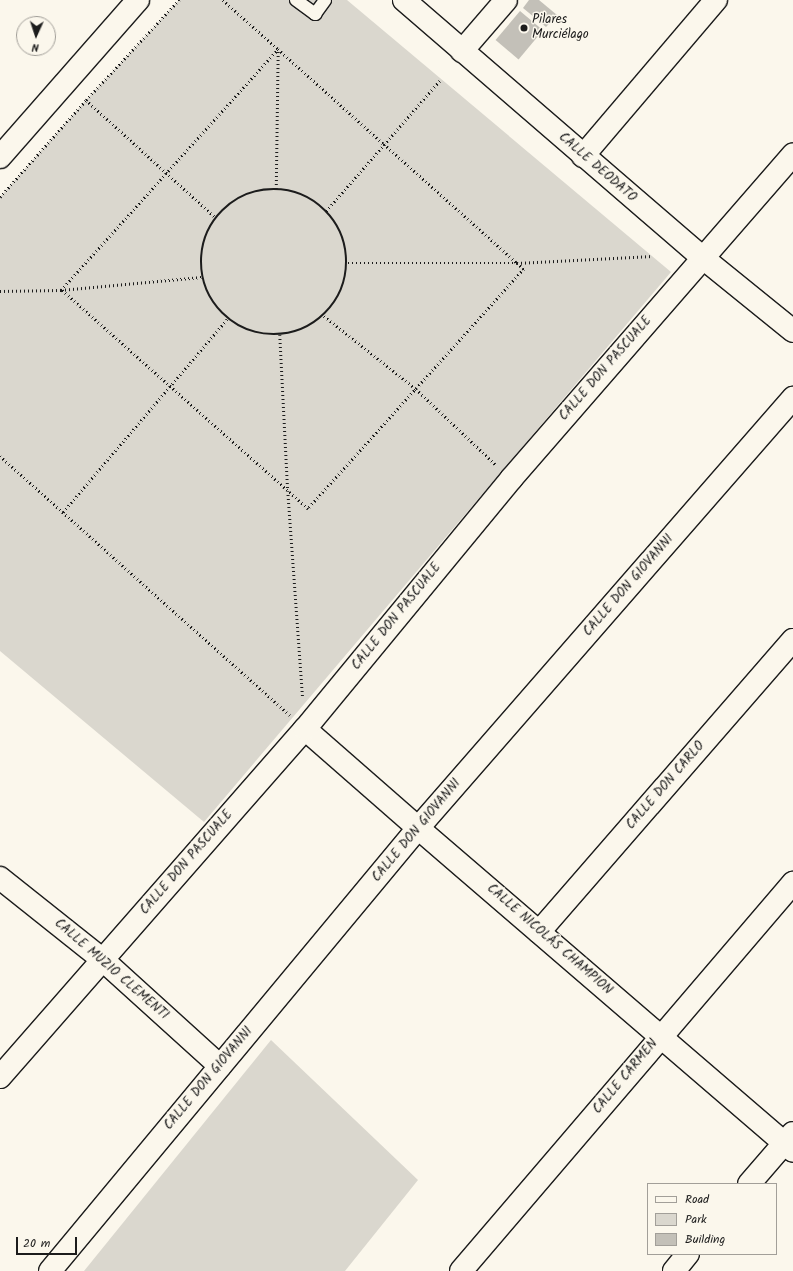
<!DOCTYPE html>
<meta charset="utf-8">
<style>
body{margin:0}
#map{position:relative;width:793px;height:1271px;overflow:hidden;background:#fbf7ec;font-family:Kalam,sans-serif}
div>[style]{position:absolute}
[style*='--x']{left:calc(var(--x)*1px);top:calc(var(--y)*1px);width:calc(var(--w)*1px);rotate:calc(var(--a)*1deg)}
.green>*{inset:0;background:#dad7ce}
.building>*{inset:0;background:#c3c0b8;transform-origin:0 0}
.path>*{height:2.5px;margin-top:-1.25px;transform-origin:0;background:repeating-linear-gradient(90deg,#1c1c1c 0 1px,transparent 0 4px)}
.path>.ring{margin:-1.25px;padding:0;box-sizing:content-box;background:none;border:2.5px solid #1c1c1c;border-radius:50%}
.roads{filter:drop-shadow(1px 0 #1c1c1c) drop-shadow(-1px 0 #1c1c1c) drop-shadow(0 1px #1c1c1c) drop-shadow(0 -1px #1c1c1c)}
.lane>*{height:12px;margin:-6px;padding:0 6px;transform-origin:6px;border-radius:6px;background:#fbf7ec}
.street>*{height:22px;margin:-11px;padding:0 11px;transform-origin:11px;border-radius:11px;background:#fbf7ec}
.secondary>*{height:22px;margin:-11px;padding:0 11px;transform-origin:11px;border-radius:11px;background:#fbf7ec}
.dots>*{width:11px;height:11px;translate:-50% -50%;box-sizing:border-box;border:2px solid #fbf7ec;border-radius:50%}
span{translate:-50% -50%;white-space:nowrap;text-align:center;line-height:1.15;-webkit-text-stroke:3px #fbf7ec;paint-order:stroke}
.poi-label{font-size:13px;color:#1c1c1c}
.left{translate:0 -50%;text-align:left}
.street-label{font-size:13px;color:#1c1c1c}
.legend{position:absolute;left:647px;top:1183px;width:130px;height:72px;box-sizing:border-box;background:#fbf7ec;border:1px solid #a29f99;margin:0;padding:5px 7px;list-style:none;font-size:12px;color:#1c1c1c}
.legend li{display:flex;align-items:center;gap:8px;height:20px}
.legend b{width:20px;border:1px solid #a29f99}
.north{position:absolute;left:16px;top:16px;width:40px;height:40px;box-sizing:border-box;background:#fbf7ec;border:1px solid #a29f99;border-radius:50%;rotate:183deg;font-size:11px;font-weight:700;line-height:16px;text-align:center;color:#1c1c1c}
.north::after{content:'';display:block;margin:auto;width:14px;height:18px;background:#1c1c1c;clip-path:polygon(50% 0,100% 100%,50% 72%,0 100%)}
.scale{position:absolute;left:16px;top:1237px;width:61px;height:18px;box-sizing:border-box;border:2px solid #1c1c1c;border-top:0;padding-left:5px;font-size:12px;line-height:14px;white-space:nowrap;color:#1c1c1c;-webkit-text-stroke:3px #fbf7ec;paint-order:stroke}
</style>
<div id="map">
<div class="green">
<div style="clip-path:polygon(179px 0,347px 0,671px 272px,204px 822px,0 651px,0 197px,86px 100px)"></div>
<div style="clip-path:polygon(271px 1040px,418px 1180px,345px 1271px,84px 1271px)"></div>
</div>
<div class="building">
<div style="clip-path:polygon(529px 0,539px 0,557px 15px,546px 27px,523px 8px)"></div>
<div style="left:520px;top:11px;width:30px;height:38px;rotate:40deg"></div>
</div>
<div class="path">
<div style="--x:223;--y:0;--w:74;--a:41.7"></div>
<div style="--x:278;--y:49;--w:142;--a:41.9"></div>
<div style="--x:384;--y:144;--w:178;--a:41.8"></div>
<div style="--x:517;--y:263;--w:9;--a:41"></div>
<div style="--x:524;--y:269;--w:323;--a:132"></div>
<div style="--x:308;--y:509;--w:330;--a:-138.4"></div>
<div style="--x:61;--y:290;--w:324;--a:-48"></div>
<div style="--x:86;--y:100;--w:174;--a:42.2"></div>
<div class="ring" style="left:201px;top:189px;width:143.5px;height:143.5px"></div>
<div style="--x:276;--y:189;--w:140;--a:-89.2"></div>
<div style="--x:0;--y:197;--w:130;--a:-48.4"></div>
<div style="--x:86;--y:100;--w:137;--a:-47.1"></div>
<div style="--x:326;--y:211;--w:175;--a:-48.9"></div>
<div style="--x:348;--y:263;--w:169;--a:0"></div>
<div style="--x:517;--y:263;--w:136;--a:-2.9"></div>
<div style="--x:0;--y:291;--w:61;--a:-0.9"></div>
<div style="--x:61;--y:290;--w:141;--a:-5.3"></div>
<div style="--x:324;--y:316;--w:117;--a:38.4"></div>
<div style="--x:416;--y:389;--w:110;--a:43.5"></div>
<div style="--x:280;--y:335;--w:156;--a:87.1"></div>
<div style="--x:288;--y:491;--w:208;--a:85.9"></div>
<div style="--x:0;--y:456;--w:389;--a:41.8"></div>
<div style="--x:63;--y:512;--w:253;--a:-49.6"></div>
</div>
<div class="roads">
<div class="lane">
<div style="--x:296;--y:0;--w:24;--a:36"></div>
<div style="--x:315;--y:14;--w:17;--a:-54"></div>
</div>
<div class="street">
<div style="--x:462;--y:51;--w:67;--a:-49.2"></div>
<div style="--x:583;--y:156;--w:205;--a:-49.6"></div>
<div style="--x:0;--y:157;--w:209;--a:-48.7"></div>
<div style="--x:305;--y:729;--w:150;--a:41.2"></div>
<div style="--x:418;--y:828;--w:495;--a:40.7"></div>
<div style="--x:0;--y:878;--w:132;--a:38.5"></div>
<div style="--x:103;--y:960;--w:158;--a:42.2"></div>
<div style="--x:539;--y:932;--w:387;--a:-49"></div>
<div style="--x:0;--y:1077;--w:463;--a:-48.8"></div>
<div style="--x:305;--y:729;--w:324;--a:-50.5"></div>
<div style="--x:511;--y:479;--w:430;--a:-49"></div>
<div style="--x:749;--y:1184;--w:67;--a:-49.2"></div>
<div style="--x:50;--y:1271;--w:576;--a:-50.28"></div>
<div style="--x:418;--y:828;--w:571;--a:-48.91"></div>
<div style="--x:461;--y:1271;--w:511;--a:-49.45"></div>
<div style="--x:674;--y:1271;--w:22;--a:-51"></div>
</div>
<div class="secondary">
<div style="--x:404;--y:0;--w:395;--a:40.8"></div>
<div style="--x:703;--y:258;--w:116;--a:39"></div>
</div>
</div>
<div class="dots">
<div style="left:524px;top:28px;background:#1c1c1c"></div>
</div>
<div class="poi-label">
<span class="left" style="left:532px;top:28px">Pilares<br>Murciélago</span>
</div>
<div class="street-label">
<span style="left:597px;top:168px;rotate:41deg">CALLE DEODATO</span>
<span style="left:606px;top:369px;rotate:-49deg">CALLE DON PASCUALE</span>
<span style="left:629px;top:586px;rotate:-49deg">CALLE DON GIOVANNI</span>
<span style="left:397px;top:617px;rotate:-51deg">CALLE DON PASCUALE</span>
<span style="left:666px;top:786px;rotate:-49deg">CALLE DON CARLO</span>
<span style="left:417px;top:831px;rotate:-50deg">CALLE DON GIOVANNI</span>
<span style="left:187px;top:863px;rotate:-49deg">CALLE DON PASCUALE</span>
<span style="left:549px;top:940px;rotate:41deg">CALLE NICOLÁS CHAMPION</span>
<span style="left:111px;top:970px;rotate:41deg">CALLE MUZIO CLEMENTI</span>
<span style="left:626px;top:1077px;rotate:-50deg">CALLE CARMEN</span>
<span style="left:209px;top:1079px;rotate:-50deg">CALLE DON GIOVANNI</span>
</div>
<ul class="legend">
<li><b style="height:5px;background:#fbf7ec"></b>Road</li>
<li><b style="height:11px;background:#dad7ce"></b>Park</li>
<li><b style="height:11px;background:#c3c0b8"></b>Building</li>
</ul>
<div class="north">N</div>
<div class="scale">20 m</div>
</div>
